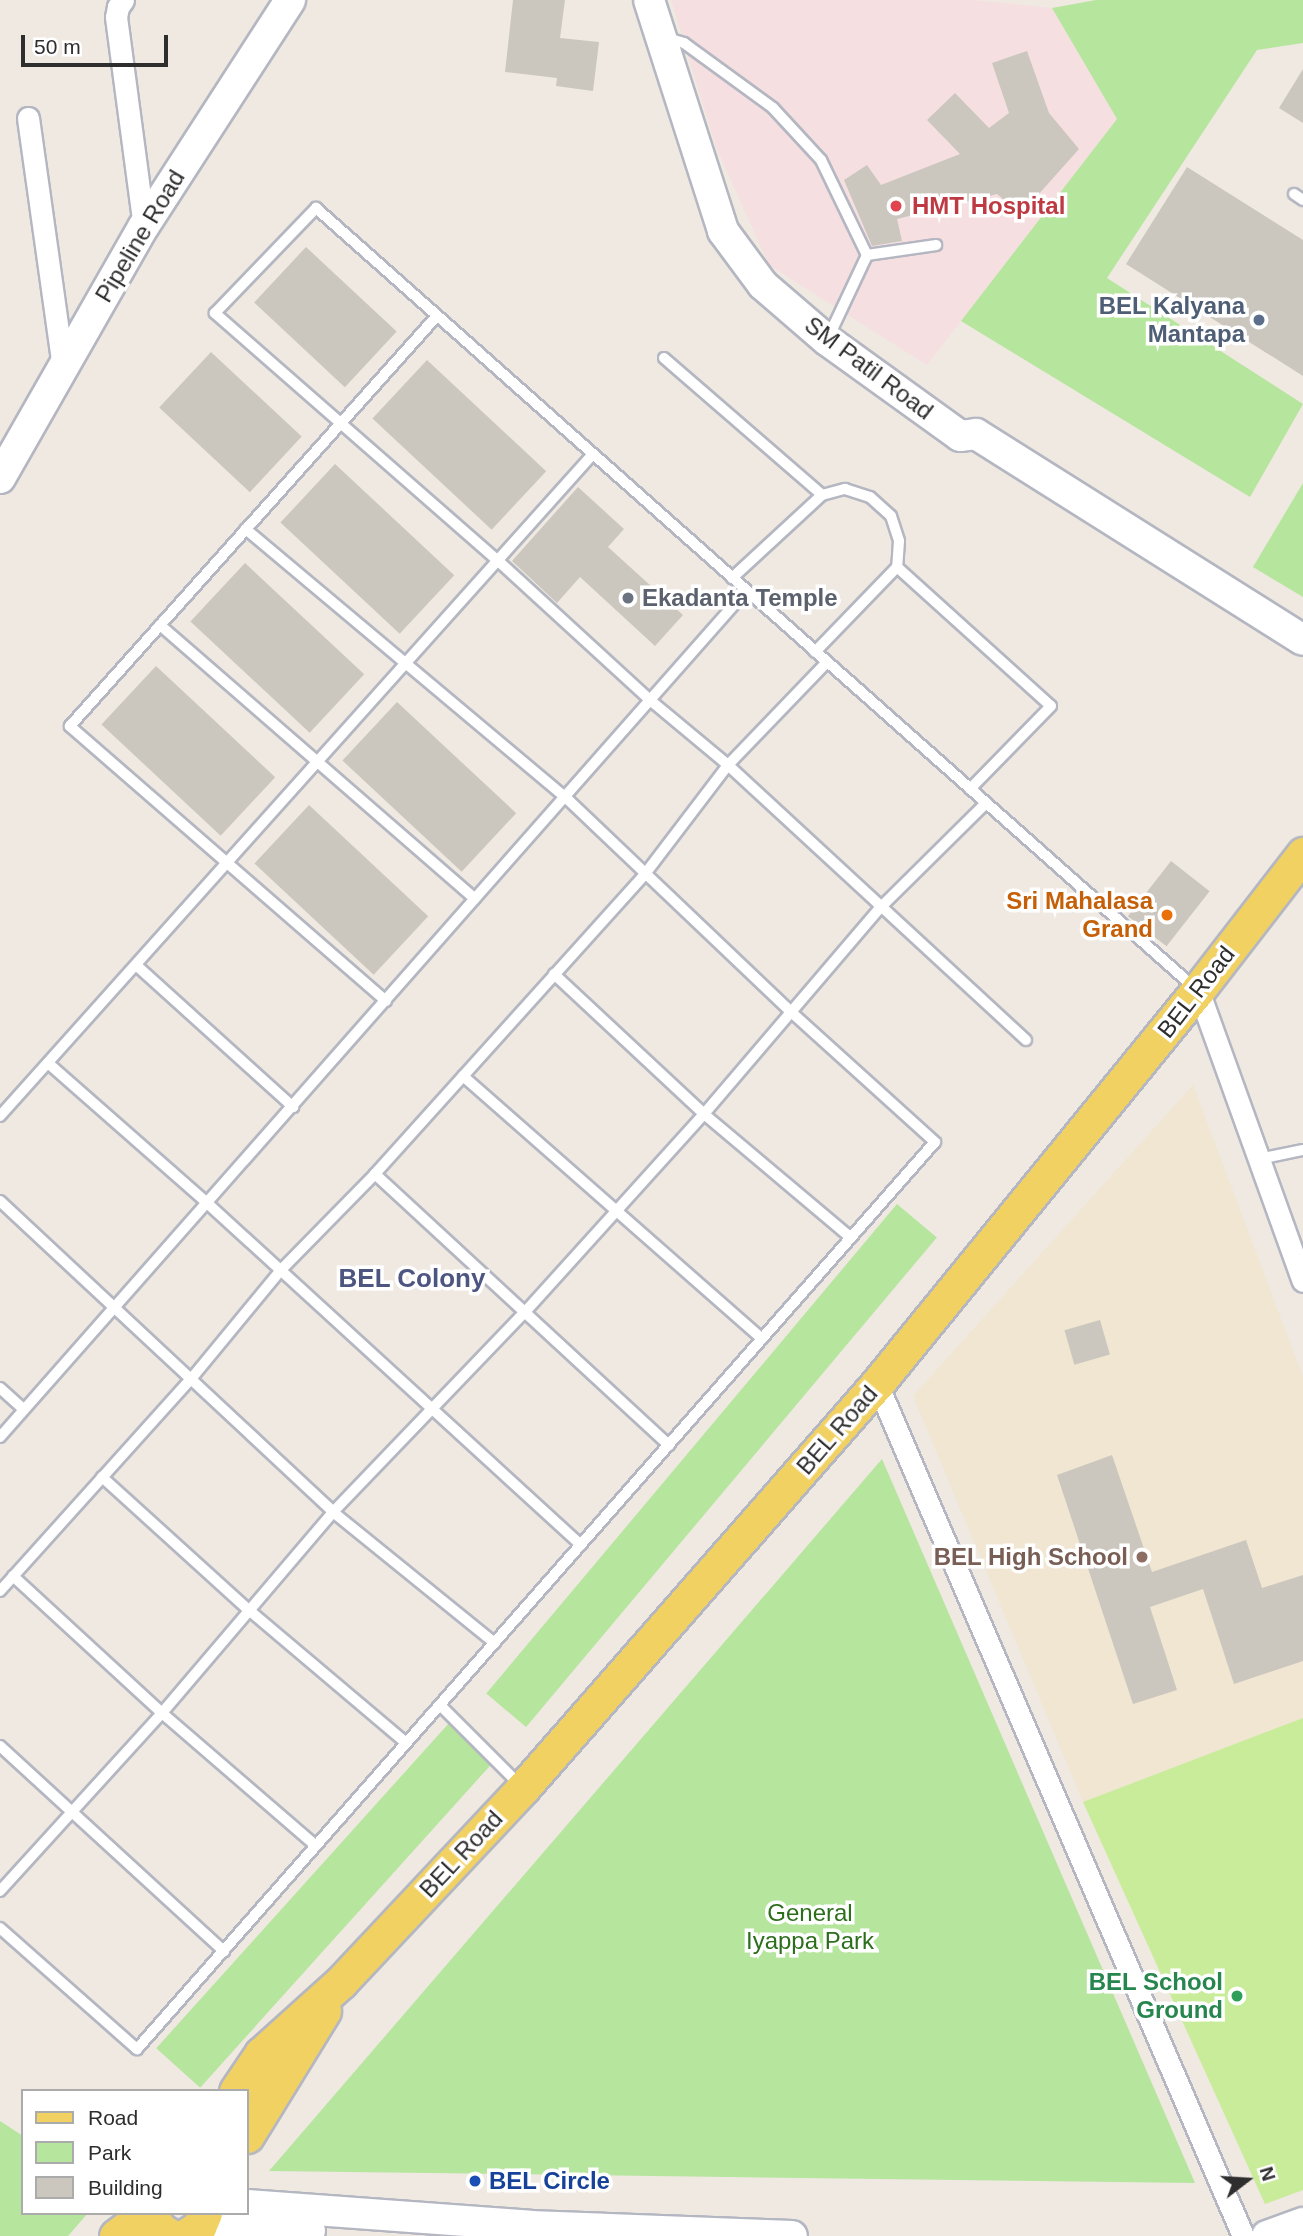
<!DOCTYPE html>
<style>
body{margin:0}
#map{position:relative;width:1303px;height:2236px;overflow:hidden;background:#efe9e1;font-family:Arial,sans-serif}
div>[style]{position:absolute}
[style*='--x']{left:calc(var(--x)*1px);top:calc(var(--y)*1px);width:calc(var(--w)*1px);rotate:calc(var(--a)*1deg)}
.education>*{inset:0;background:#f0e6d1}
.medical>*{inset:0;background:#f5dfe0}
.green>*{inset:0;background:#b6e59e;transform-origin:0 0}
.pitch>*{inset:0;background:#c9ec9a}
.building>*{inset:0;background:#cbc7bf;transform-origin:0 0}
.roads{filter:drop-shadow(2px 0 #b4b7c1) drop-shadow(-2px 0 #b4b7c1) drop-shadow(0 2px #b4b7c1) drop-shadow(0 -2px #b4b7c1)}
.lane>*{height:10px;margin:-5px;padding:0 5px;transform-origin:5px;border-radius:5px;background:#fff}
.street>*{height:21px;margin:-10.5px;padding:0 10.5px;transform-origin:10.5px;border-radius:10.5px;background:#fff}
.secondary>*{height:30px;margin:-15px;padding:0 15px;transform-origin:15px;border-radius:15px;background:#fff}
.primary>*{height:33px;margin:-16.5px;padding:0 16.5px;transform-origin:16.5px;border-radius:16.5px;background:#f2d163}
.dots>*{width:19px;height:19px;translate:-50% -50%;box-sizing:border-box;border:4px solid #fff;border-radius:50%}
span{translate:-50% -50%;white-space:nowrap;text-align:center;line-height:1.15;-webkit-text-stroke:7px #fff;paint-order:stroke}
.health-label{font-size:24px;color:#be3a42;font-weight:700}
.left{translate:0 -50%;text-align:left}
.street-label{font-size:24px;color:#2e2e2e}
.service-label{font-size:24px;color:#4e5e75;font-weight:700}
.right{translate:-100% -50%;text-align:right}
.worship-label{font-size:24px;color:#5b616d;font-weight:700}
.food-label{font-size:24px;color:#c56008;font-weight:700}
.education-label{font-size:24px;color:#785e54;font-weight:700}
.park-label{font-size:24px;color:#2c6e1b}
.leisure-label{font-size:24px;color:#27864d;font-weight:700}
.transit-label{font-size:24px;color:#164399;font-weight:700}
.neighbourhood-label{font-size:26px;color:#4d5680;font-weight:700}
.legend{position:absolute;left:21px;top:2089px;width:228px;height:126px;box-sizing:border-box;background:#fff;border:2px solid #ababab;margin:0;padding:9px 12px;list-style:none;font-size:21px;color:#2e2e2e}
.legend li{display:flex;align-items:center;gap:14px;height:35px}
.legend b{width:35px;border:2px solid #ababab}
.north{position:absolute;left:1212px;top:2145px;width:70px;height:70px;-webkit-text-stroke:5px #fff;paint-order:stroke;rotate:73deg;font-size:19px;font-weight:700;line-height:28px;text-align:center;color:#2e2e2e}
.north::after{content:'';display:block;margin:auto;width:24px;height:32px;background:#2e2e2e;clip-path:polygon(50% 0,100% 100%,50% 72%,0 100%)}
.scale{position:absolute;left:21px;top:35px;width:147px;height:32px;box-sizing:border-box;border:4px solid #2e2e2e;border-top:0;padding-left:9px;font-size:21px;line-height:24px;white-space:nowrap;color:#2e2e2e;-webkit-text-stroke:5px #fff;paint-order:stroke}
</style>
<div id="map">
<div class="education">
<div style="clip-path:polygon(1193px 1085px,1303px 1377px,1303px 1718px,1083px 1802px,913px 1396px)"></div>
</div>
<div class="medical">
<div style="clip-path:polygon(671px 0,973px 0,1052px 8px,1117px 119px,927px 365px,769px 265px,716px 147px)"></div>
</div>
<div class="green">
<div style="clip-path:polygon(1096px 0,1303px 0,1303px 43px,1257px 50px,1107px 278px,1303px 404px,1250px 497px,961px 321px,1117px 119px,1052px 8px)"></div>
<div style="clip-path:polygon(1303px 483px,1303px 597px,1253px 567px)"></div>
<div style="left:897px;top:1204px;width:52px;height:639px;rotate:40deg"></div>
<div style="clip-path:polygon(882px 1459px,1195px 2183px,269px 2171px)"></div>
<div style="left:450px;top:1722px;width:59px;height:439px;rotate:42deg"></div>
<div style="clip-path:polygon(0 2121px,23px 2136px,23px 2213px,88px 2213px,68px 2236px,0 2236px)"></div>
</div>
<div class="pitch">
<div style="clip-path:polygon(1303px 1718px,1303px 2190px,1265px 2204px,1083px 1802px)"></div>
</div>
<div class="building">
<div style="clip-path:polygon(513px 0,565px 0,560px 38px,599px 42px,593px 91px,556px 86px,557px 78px,505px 72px)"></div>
<div style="clip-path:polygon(1027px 51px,1049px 113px,1079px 149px,1021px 214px,997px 194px,897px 219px,902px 241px,872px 246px,844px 180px,867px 165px,881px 185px,960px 154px,927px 120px,955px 93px,989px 128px,1009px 113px,992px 63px)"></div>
<div style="clip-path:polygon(1303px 69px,1303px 123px,1279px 108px)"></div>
<div style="clip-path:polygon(1187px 167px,1303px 240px,1303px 376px,1126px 264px)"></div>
<div style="left:306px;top:247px;width:124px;height:76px;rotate:43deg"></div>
<div style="left:211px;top:352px;width:124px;height:76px;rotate:43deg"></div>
<div style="left:427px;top:360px;width:163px;height:80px;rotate:43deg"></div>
<div style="left:335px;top:464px;width:163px;height:80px;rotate:43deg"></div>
<div style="clip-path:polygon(578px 487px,624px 529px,608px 547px,683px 615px,655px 646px,580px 577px,557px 603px,512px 561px)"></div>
<div style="left:245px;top:563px;width:163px;height:80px;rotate:43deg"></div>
<div style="left:156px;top:666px;width:163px;height:80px;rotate:43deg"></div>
<div style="left:397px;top:702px;width:163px;height:80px;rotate:43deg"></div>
<div style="left:309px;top:805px;width:163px;height:80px;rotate:43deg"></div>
<div style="left:1171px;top:861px;width:49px;height:70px;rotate:38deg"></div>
<div style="left:1100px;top:1320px;width:36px;height:37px;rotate:74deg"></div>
<div style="clip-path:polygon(1112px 1455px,1152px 1572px,1246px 1540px,1262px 1588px,1303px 1575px,1303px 1661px,1234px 1684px,1203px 1589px,1150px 1607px,1177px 1690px,1133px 1704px,1057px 1475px)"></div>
</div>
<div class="roads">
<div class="lane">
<div style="--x:667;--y:38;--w:18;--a:16"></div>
<div style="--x:684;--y:43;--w:110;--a:36.1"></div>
<div style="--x:773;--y:108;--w:71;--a:47.3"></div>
<div style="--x:821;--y:160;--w:106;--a:64.2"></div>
<div style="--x:867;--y:255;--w:70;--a:-8.2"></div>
<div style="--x:1294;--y:194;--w:11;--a:34"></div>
<div style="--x:828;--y:338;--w:92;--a:-64.8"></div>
<div style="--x:664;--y:358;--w:209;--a:40.9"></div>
<div style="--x:897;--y:567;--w:207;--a:42.1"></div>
<div style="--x:1051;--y:706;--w:116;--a:134.3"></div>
<div style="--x:732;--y:578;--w:122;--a:-42.7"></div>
<div style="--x:822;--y:495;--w:24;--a:-15"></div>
<div style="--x:845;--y:489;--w:26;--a:18"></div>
<div style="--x:870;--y:497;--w:28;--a:42"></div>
<div style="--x:891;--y:516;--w:26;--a:72"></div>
<div style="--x:899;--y:541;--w:26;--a:94"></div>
<div style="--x:897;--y:567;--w:118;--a:134"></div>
<div style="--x:160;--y:625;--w:417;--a:41"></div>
<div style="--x:136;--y:965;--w:212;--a:42.1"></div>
<div style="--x:554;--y:974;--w:205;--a:43"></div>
<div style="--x:704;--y:1114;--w:192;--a:40.1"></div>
<div style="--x:386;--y:1001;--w:419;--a:-139"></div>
<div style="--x:70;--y:726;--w:549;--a:-48.18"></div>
<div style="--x:1026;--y:1040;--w:405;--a:-137.3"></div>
<div style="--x:728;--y:765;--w:102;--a:-140.2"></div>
<div style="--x:650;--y:700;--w:207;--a:-137.5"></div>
<div style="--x:497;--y:560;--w:375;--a:-138.8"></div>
<div style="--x:215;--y:313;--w:146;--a:-46.1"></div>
<div style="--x:316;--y:208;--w:1177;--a:41.59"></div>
<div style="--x:48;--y:1063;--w:210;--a:41.3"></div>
<div style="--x:206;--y:1202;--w:508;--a:42.45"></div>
<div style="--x:463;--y:1076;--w:398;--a:41.3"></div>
<div style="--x:0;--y:1116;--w:887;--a:-48.15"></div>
<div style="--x:1259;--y:1159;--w:45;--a:-11.6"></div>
<div style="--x:375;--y:1174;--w:400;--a:42.7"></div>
<div style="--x:0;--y:1201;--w:456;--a:43"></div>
<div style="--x:333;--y:1512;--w:208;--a:39"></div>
<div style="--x:0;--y:1388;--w:31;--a:42"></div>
<div style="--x:0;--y:1437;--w:1128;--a:-48.59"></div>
<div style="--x:102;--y:1477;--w:200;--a:42.2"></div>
<div style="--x:250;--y:1611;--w:204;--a:40.2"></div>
<div style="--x:13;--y:1576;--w:202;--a:42.6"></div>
<div style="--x:162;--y:1713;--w:203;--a:40.8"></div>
<div style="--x:0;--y:1591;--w:285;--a:-48"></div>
<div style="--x:191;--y:1379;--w:141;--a:-50.5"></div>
<div style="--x:281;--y:1270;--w:134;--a:-45.6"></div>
<div style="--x:375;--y:1174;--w:404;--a:-48"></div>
<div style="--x:645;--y:874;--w:137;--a:-52.7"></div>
<div style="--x:728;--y:765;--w:141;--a:-46.1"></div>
<div style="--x:441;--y:1706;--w:112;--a:45"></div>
<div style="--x:0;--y:1746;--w:304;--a:42.5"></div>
<div style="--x:0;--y:1891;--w:241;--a:-47.7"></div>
<div style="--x:162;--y:1713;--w:264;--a:-49.6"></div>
<div style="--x:333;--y:1512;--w:279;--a:-46.2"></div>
<div style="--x:526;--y:1311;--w:266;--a:-47.9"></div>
<div style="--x:704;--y:1114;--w:272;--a:-49.5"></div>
<div style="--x:881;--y:907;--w:148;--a:-44.7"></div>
<div style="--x:0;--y:1928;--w:183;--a:41.5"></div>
<div style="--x:137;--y:2049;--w:1208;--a:-48.66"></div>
<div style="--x:935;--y:1142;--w:195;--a:-137.9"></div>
<div style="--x:790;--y:1011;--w:311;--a:-136.4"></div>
<div style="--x:565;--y:797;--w:417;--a:-140"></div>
</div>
<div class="street">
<div style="--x:123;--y:0;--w:9;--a:126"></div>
<div style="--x:118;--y:7;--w:10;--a:101"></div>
<div style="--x:116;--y:17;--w:211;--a:82.4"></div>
<div style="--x:28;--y:118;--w:251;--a:82"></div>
<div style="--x:1198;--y:990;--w:309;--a:70.2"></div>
<div style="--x:877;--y:1384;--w:927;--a:66.75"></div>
</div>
<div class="secondary">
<div style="--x:649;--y:0;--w:243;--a:72.2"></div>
<div style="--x:723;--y:231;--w:67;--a:53.5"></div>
<div style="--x:763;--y:285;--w:84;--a:40.7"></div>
<div style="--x:827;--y:340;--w:164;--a:35.8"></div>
<div style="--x:960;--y:436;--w:16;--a:-7"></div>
<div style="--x:976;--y:434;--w:386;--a:32.2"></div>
<div style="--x:0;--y:478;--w:290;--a:-60.3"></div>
<div style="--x:144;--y:226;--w:269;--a:-57.1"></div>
<div style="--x:247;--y:2205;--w:284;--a:4.2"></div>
<div style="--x:530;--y:2226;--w:262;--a:2.2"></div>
<div style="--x:199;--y:2227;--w:111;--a:2.1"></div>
<div style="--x:1267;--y:2236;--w:38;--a:-20"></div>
</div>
<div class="primary">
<div style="--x:236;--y:2091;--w:45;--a:-56"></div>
<div style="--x:261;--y:2054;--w:108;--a:-42"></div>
<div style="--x:341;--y:1982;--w:266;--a:-46.8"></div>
<div style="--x:523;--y:1788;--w:537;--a:-48.77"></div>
<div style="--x:877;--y:1384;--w:508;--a:-50.83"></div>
<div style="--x:1198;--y:990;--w:172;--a:-52.3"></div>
<div style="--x:247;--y:2136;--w:147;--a:-58.4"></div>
<div style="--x:151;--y:2213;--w:18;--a:63"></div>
<div style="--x:159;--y:2229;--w:14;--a:30"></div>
<div style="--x:116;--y:2236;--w:38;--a:-37"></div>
<div style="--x:185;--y:2236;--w:17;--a:-33"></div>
<div style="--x:199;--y:2227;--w:15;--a:-67"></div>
</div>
</div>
<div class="dots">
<div style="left:896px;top:206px;background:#e0444e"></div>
<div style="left:1259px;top:320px;background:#5c6f8a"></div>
<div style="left:628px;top:598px;background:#6b7280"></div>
<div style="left:1167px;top:915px;background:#e8710a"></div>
<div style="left:1142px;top:1557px;background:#8d6e63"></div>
<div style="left:1237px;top:1996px;background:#2e9e5b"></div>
<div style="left:475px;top:2181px;background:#1a4fb4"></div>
</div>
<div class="health-label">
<span class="left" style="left:912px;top:206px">HMT Hospital</span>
</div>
<div class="street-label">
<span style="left:140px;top:236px;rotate:-59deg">Pipeline Road</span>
<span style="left:869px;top:368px;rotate:37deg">SM Patil Road</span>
<span style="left:1196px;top:992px;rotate:-52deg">BEL Road</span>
<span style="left:837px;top:1430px;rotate:-49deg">BEL Road</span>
<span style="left:461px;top:1854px;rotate:-47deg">BEL Road</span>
</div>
<div class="service-label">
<span class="right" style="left:1245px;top:320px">BEL Kalyana<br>Mantapa</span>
</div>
<div class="worship-label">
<span class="left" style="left:642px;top:598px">Ekadanta Temple</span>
</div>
<div class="food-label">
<span class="right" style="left:1153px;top:915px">Sri Mahalasa<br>Grand</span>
</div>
<div class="education-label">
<span class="right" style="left:1128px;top:1557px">BEL High School</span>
</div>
<div class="park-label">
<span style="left:810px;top:1927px">General<br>Iyappa Park</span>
</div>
<div class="leisure-label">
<span class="right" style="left:1223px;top:1996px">BEL School<br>Ground</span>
</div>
<div class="transit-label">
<span class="left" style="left:489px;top:2181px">BEL Circle</span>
</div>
<div class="neighbourhood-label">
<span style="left:412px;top:1279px">BEL Colony</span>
</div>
<ul class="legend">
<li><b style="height:9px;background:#f2d163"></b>Road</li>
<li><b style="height:19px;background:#b6e59e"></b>Park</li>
<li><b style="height:19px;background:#cbc7bf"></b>Building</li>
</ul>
<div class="north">N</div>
<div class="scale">50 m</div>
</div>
